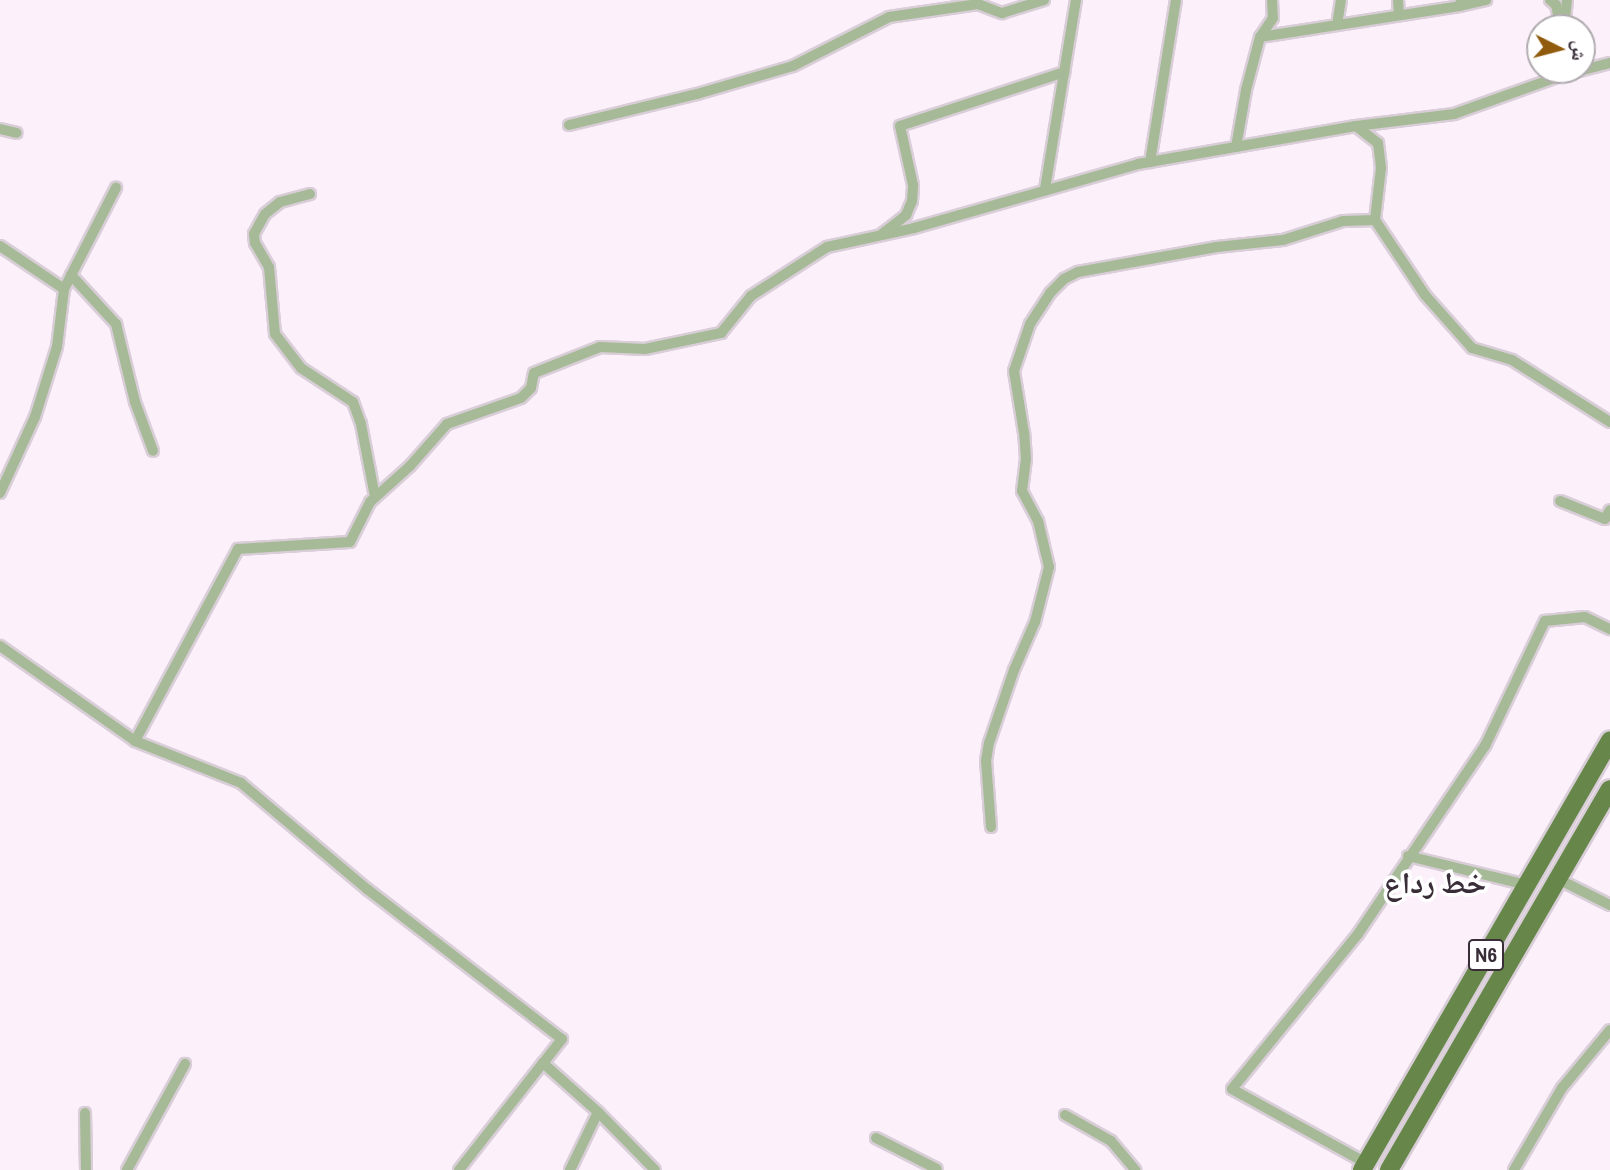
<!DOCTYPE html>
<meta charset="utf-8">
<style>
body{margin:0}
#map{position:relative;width:1610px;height:1170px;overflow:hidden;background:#fcf1fb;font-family:"Archivo Narrow","Noto Naskh Arabic",sans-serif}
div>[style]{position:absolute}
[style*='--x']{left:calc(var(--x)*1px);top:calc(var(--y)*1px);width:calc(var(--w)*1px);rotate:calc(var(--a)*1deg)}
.roads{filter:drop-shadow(2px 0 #d9ced8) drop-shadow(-2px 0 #d9ced8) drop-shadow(0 2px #d9ced8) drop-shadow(0 -2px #d9ced8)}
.street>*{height:10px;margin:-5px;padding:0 5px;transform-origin:5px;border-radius:5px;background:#a7ba98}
.primary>*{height:18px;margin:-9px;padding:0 9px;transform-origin:9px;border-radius:9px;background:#668749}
span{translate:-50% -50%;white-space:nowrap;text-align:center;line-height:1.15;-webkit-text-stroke:7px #fff;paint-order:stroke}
.shield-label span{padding:2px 5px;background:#fff;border:2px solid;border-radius:5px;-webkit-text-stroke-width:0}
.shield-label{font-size:21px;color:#392e38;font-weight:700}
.district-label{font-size:30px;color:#392e38;font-weight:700}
.north{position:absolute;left:1526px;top:14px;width:70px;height:70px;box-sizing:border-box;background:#fff;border:2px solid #b0abaf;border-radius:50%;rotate:96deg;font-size:19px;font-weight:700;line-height:28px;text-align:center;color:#392e38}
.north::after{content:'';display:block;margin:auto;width:24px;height:32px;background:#905b0d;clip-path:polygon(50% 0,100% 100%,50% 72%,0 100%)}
</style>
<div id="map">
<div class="roads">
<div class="street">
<div style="--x:1272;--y:0;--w:18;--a:87"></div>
<div style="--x:1273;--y:18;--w:23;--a:124"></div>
<div style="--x:1260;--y:37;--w:202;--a:-8.8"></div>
<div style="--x:1460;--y:6;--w:6;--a:-81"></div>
<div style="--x:1398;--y:0;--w:15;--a:86"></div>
<div style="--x:1550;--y:0;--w:8;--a:40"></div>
<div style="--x:1556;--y:5;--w:24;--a:78"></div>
<div style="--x:1460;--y:6;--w:27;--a:-13"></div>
<div style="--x:1337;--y:25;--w:25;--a:-81"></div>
<div style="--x:1564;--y:28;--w:28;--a:-84"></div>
<div style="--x:569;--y:125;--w:132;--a:-13.6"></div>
<div style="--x:697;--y:94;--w:100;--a:-16.3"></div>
<div style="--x:793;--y:66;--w:108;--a:-27"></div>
<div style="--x:889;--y:17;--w:90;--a:-8.3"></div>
<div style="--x:978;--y:4;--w:26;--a:21"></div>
<div style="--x:1002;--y:13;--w:44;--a:-17.2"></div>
<div style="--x:1356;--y:126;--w:28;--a:38"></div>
<div style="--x:1378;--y:143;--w:25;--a:83"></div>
<div style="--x:1381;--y:168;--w:52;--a:96.6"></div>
<div style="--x:1375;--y:220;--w:90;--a:56.3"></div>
<div style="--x:1425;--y:295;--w:71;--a:48.4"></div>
<div style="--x:1472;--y:348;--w:42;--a:16.7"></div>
<div style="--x:1512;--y:360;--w:116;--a:32.3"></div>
<div style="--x:0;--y:129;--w:17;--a:13"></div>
<div style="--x:1236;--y:147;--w:58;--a:-80"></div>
<div style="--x:1246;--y:90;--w:55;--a:-75.2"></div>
<div style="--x:1150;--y:162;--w:164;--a:-80.9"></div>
<div style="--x:1045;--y:189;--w:192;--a:-80.7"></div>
<div style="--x:310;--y:194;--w:31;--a:165"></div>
<div style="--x:280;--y:202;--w:19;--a:141"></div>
<div style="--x:265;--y:214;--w:23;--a:119"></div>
<div style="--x:254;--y:234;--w:9;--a:84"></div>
<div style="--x:255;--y:243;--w:28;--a:60"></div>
<div style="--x:269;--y:267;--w:67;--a:84.9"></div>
<div style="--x:275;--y:334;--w:43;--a:52.6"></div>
<div style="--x:301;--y:368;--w:62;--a:33.2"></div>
<div style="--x:353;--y:402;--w:23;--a:70"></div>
<div style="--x:361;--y:424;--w:74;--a:79.1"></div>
<div style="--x:882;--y:234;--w:31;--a:-38"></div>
<div style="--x:906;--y:215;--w:15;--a:-67"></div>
<div style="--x:912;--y:201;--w:16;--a:-86"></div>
<div style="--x:913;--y:185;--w:60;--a:-102.4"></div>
<div style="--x:900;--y:126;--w:173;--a:-18.2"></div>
<div style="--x:0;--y:246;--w:77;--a:33.9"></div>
<div style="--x:71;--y:275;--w:67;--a:47.4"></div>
<div style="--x:116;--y:324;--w:80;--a:76.3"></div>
<div style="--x:135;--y:402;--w:52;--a:69.8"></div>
<div style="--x:0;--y:493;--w:84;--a:-65.3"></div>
<div style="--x:35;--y:417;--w:73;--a:-72.6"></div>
<div style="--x:57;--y:347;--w:58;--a:-83.1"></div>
<div style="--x:64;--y:289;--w:114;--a:-62.8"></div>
<div style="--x:1560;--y:501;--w:48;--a:21.8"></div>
<div style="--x:1605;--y:519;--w:10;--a:-61"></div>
<div style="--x:0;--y:646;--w:165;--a:35.1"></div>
<div style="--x:135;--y:741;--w:114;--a:21.6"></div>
<div style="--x:241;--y:783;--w:165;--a:40.1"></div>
<div style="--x:367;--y:889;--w:246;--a:37.6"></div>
<div style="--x:562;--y:1039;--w:31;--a:128"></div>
<div style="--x:135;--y:741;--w:218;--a:-61.8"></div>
<div style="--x:238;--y:549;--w:112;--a:-3.6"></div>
<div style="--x:350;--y:542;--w:45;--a:-63.4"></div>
<div style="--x:370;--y:502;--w:54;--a:-42"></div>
<div style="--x:410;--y:466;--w:56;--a:-48.6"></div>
<div style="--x:447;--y:424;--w:78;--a:-19.4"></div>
<div style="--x:521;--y:398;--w:14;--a:-45"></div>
<div style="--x:531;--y:388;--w:15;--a:-79"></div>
<div style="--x:534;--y:373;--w:71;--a:-21.5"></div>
<div style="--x:600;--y:347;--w:45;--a:2.5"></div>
<div style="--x:645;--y:349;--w:78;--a:-11.9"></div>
<div style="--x:721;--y:333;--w:48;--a:-51"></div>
<div style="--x:751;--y:296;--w:90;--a:-32.8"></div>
<div style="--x:827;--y:247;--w:89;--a:-12.3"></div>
<div style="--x:914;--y:228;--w:233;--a:-15.9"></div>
<div style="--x:1138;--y:164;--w:221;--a:-9.9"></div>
<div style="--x:1356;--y:126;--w:99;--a:-7"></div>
<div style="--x:1454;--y:114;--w:113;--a:-19.7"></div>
<div style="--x:1560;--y:76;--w:52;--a:-14.6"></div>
<div style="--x:991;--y:827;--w:66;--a:-94.3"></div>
<div style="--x:986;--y:761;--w:18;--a:-81"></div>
<div style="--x:989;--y:743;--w:77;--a:-71.1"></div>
<div style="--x:1014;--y:670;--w:52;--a:-66.4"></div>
<div style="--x:1035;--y:622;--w:57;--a:-75.7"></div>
<div style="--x:1049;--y:567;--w:47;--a:-103.4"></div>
<div style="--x:1038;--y:521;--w:34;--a:-118"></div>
<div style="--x:1022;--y:491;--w:32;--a:-83"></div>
<div style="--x:1026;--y:459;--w:26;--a:-94"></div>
<div style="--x:1024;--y:433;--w:63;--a:-99.2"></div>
<div style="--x:1014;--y:371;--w:50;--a:-71.2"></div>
<div style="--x:1030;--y:324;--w:37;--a:-57"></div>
<div style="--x:1050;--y:293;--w:20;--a:-45"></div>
<div style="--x:1064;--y:279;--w:16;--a:-27"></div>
<div style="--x:1078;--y:272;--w:141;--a:-10.2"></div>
<div style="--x:1217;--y:247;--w:66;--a:-6.1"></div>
<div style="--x:1283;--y:240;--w:63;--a:-17.6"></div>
<div style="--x:1343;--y:221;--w:32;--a:-2"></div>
<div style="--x:1408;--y:856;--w:122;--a:13.7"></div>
<div style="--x:1558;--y:879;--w:58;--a:26.6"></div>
<div style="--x:85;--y:1113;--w:57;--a:89"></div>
<div style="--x:1065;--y:1115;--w:53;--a:29.5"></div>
<div style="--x:1111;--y:1141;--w:38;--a:50"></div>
<div style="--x:876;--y:1138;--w:68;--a:26.9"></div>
<div style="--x:1366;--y:1163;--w:153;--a:-151.1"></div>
<div style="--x:1232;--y:1089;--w:200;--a:-50.9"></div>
<div style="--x:1358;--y:934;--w:227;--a:-56"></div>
<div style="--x:1485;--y:746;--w:139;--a:-64.4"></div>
<div style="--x:1545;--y:621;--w:40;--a:-5.7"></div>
<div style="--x:1585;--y:617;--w:28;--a:26"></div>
<div style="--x:127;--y:1170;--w:121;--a:-61.3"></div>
<div style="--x:459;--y:1170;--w:136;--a:-51.9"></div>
<div style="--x:543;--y:1063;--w:74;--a:41.7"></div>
<div style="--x:598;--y:1112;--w:81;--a:45.5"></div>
<div style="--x:570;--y:1170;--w:64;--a:-64.2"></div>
<div style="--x:1514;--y:1170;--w:95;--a:-59.7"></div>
<div style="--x:1562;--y:1088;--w:75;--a:-50.4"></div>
</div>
<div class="primary">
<div style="--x:1362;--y:1170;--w:496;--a:-60"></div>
<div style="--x:1389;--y:1170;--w:440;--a:-59.9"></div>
</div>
</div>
<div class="shield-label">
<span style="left:1486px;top:955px">N6</span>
</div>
<div class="district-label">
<span style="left:1435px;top:882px">خط رداع</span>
</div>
<div class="north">ش</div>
</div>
